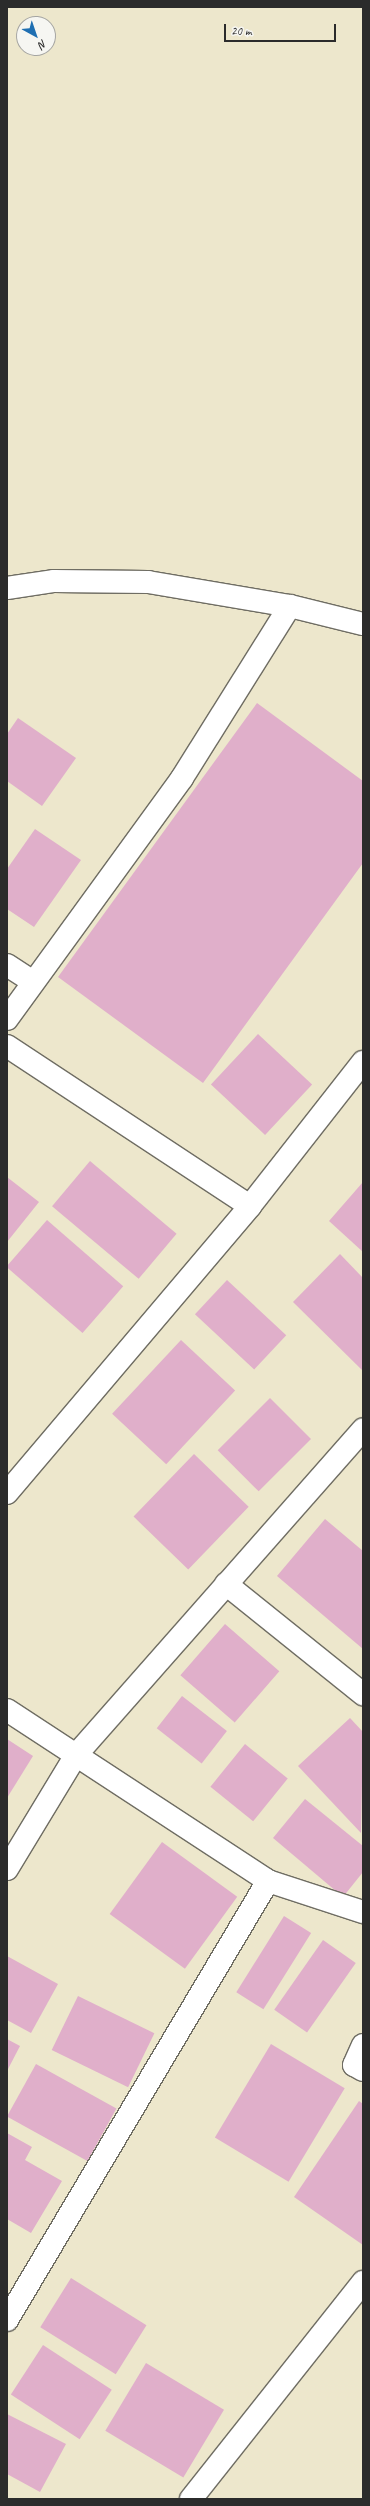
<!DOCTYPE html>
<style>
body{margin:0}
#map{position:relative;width:370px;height:2506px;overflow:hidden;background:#ede7cc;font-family:Caveat,sans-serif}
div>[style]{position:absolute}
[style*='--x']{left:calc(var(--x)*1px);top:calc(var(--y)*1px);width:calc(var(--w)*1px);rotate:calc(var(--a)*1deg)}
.building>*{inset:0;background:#e0afca;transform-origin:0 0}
.roads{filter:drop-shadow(1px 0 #6f6d63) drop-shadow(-1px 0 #6f6d63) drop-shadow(0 1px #6f6d63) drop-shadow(0 -1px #6f6d63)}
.minor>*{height:22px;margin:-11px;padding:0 11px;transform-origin:11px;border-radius:11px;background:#fff}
span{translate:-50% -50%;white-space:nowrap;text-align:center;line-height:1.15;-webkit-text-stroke:3.5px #f6f6f2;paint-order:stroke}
.frame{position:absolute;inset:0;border:8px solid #2b2b2b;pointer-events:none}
.north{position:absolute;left:16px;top:16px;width:40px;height:40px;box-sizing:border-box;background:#f6f6f2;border:1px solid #a5a5a2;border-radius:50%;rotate:140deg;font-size:11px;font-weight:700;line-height:16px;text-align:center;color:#2b2b2b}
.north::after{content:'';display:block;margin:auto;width:14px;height:18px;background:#1f6fb2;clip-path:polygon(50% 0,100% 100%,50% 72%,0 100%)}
.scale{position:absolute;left:224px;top:24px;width:112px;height:18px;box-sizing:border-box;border:2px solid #2b2b2b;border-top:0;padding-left:5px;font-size:12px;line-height:14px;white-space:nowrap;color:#2b2b2b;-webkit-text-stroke:3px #f6f6f2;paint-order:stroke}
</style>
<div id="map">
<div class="building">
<div style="clip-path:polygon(257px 703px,363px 781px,363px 863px,203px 1083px,58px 977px)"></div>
<div style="clip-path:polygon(18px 718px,76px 758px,42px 806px,7px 781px,7px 734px)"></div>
<div style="clip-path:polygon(35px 829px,81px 860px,34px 927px,7px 909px,7px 869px)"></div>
<div style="left:258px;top:1034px;width:74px;height:69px;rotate:43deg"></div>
<div style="left:90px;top:1161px;width:113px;height:59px;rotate:40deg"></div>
<div style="clip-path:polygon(7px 1177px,39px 1202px,7px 1242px)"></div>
<div style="clip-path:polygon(363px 1182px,363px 1252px,329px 1221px)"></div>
<div style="left:47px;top:1220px;width:101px;height:62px;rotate:41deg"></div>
<div style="clip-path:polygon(340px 1254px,363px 1278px,363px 1371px,293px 1302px)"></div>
<div style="left:227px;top:1280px;width:81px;height:47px;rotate:43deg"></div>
<div style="left:181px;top:1340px;width:74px;height:101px;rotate:43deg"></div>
<div style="left:270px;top:1398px;width:58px;height:74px;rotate:45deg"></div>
<div style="left:194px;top:1454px;width:76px;height:87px;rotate:44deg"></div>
<div style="clip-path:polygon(325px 1519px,363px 1551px,363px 1649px,277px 1576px)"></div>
<div style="left:225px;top:1624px;width:72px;height:68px;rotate:41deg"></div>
<div style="left:182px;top:1696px;width:57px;height:41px;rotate:38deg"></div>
<div style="clip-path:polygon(350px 1718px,363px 1732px,361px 1833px,298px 1766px)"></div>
<div style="clip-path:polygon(7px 1739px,33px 1756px,7px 1798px)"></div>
<div style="left:245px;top:1744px;width:55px;height:55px;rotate:39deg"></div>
<div style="clip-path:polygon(305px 1799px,363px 1846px,363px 1872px,343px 1897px,273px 1838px)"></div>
<div style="left:162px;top:1842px;width:93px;height:89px;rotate:36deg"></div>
<div style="left:284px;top:1916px;width:32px;height:90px;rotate:32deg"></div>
<div style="left:323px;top:1940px;width:40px;height:85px;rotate:35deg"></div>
<div style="clip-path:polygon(7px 1956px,58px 1984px,31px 2033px,7px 2020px)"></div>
<div style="left:78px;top:1996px;width:85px;height:60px;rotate:26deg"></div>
<div style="clip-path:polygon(7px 2039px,20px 2046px,7px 2071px)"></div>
<div style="left:271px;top:2044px;width:86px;height:109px;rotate:31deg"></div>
<div style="left:36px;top:2064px;width:92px;height:60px;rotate:29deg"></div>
<div style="clip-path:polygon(359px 2101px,363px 2104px,363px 2245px,294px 2197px)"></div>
<div style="clip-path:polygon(7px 2133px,32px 2147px,25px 2160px,62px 2181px,31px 2233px,7px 2219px)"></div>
<div style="left:71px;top:2278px;width:89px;height:58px;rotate:32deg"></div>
<div style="left:43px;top:2345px;width:82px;height:59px;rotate:33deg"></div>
<div style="left:146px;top:2363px;width:91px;height:79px;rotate:31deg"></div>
<div style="clip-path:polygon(7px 2414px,66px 2444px,40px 2492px,7px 2474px)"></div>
</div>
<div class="roads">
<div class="minor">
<div style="--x:7;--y:588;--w:48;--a:-8.5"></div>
<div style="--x:54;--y:581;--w:94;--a:0.6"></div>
<div style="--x:148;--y:582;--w:144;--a:9.6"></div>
<div style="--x:290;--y:606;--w:75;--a:13.9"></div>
<div style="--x:7;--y:965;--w:31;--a:33"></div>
<div style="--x:7;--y:1019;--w:298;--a:-54"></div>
<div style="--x:182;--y:778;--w:203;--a:-57.9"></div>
<div style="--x:7;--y:1046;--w:291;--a:33.4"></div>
<div style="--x:7;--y:1493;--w:376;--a:-49.7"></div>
<div style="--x:250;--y:1206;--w:183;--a:-51.9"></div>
<div style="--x:226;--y:1584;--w:176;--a:38.8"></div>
<div style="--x:7;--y:1710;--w:312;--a:33.2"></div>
<div style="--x:268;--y:1881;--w:100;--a:18.1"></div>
<div style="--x:7;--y:1869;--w:133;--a:-58.8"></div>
<div style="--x:76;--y:1755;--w:434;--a:-48.6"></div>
<div style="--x:363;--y:2045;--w:22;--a:114"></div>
<div style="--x:354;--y:2065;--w:10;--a:29"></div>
<div style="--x:7;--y:2320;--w:511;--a:-59.27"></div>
<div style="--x:191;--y:2499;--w:277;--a:-51.6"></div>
</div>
</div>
<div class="frame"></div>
<div class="north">N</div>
<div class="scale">20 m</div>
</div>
